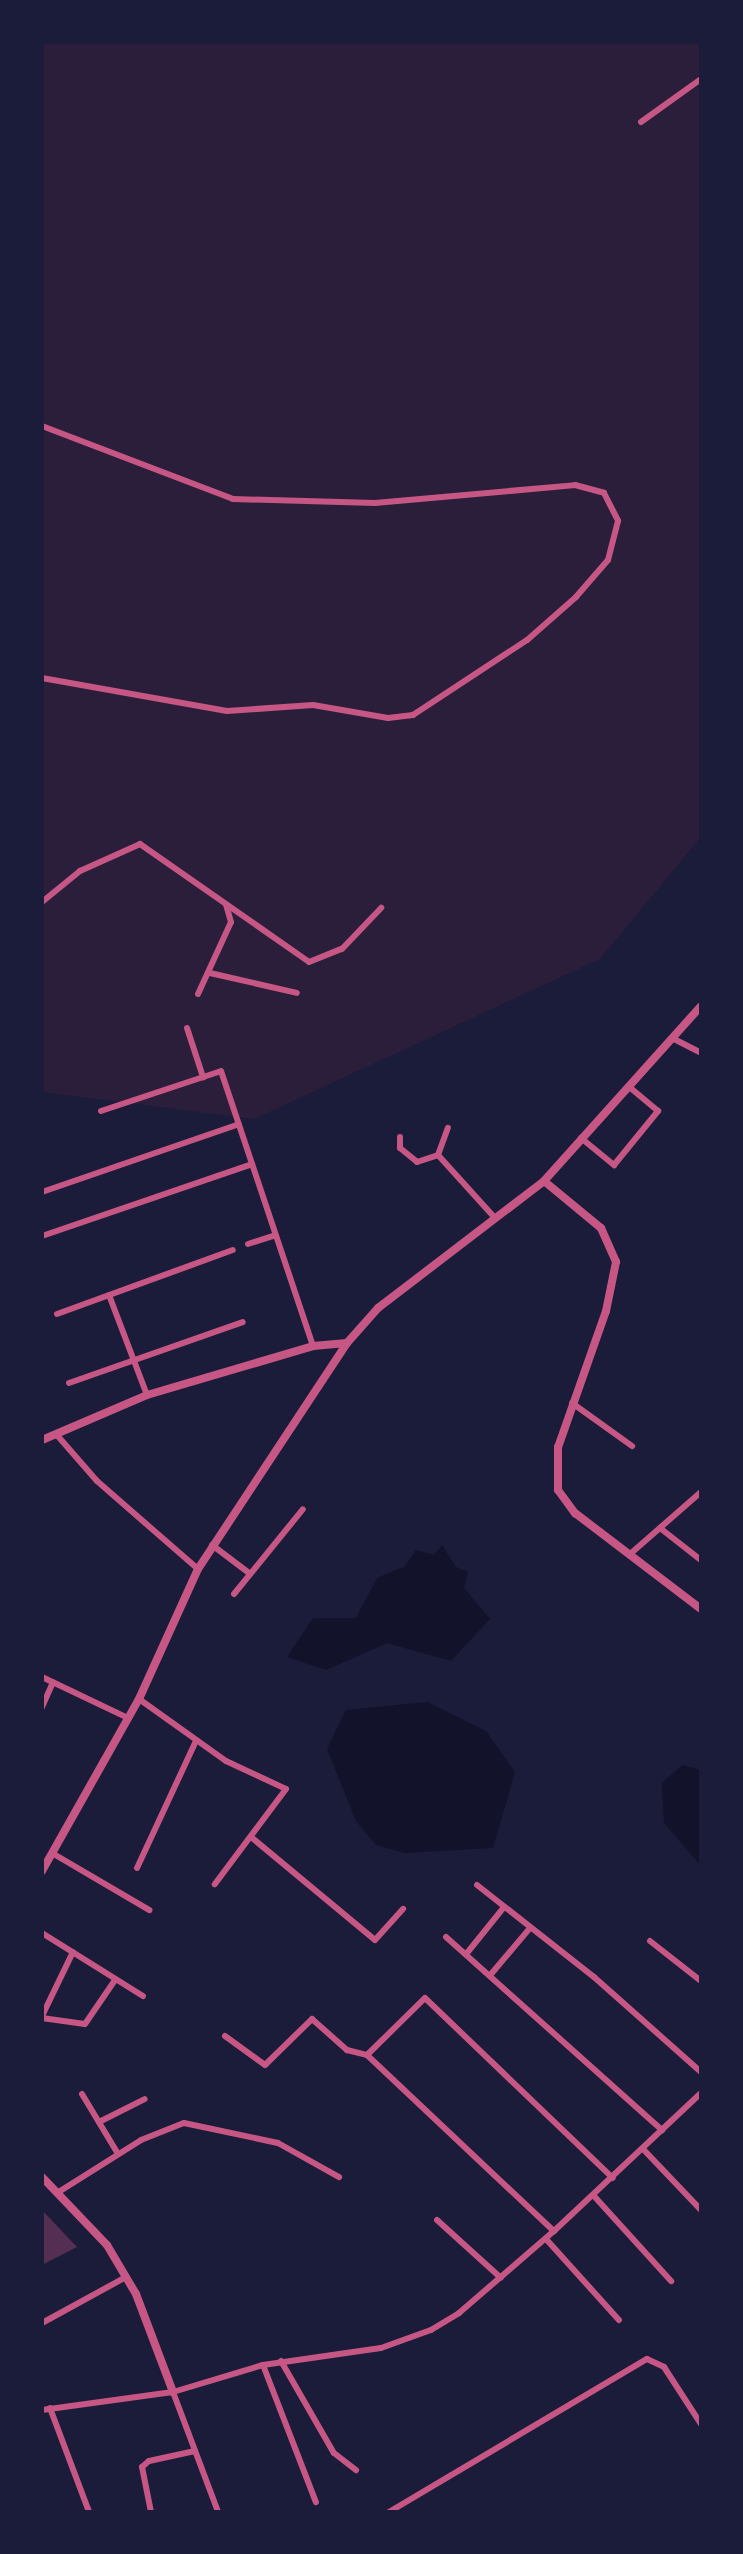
<!DOCTYPE html>
<style>
body{margin:0}
#map{position:relative;width:743px;height:2554px;overflow:hidden;background:#1b1b3a;font-family:Quicksand,sans-serif}
div>[style]{position:absolute}
[style*='--x']{left:calc(var(--x)*1px);top:calc(var(--y)*1px);width:calc(var(--w)*1px);rotate:calc(var(--a)*1deg)}
.green>*{inset:0;background:#2a1e3b}
.water>*{inset:0;background:#12122b}
.building>*{inset:0;background:#542f53}
.minor>*{height:6px;margin:-3px;padding:0 3px;transform-origin:3px;border-radius:3px;background:#c65784}
.tertiary>*{height:8px;margin:-4px;padding:0 4px;transform-origin:4px;border-radius:4px;background:#c65784}
span{translate:-50% -50%;white-space:nowrap;text-align:center;line-height:1.15;-webkit-text-stroke:6px #1b1b3a;paint-order:stroke}
.frame{position:absolute;inset:0;border:44px solid #1b1b3a;pointer-events:none}
</style>
<div id="map">
<div class="green">
<div style="clip-path:polygon(42px 42px,701px 42px,701px 837px,600px 959px,254px 1119px,42px 1092px)"></div>
</div>
<div class="water">
<div style="clip-path:polygon(442px 1545px,456px 1567px,468px 1572px,464px 1588px,490px 1619px,451px 1661px,387px 1643px,326px 1670px,287px 1657px,313px 1618px,356px 1618px,377px 1578px,405px 1566px,416px 1550px,434px 1555px)"></div>
<div style="clip-path:polygon(427px 1702px,486px 1731px,515px 1772px,493px 1848px,404px 1853px,376px 1845px,356px 1821px,327px 1749px,346px 1710px)"></div>
<div style="clip-path:polygon(682px 1765px,701px 1770px,701px 1866px,664px 1823px,662px 1783px)"></div>
</div>
<div class="building">
<div style="clip-path:polygon(42px 2210px,77px 2247px,42px 2265px)"></div>
</div>
<div class="minor">
<div style="--x:641;--y:122;--w:74;--a:-35.6"></div>
<div style="--x:42;--y:426;--w:204;--a:20.9"></div>
<div style="--x:233;--y:499;--w:142;--a:1.6"></div>
<div style="--x:375;--y:503;--w:201;--a:-5.1"></div>
<div style="--x:575;--y:485;--w:30;--a:15"></div>
<div style="--x:604;--y:493;--w:31;--a:63"></div>
<div style="--x:618;--y:521;--w:40;--a:104.4"></div>
<div style="--x:608;--y:560;--w:49;--a:130.9"></div>
<div style="--x:576;--y:597;--w:65;--a:138.7"></div>
<div style="--x:527;--y:640;--w:136;--a:146.7"></div>
<div style="--x:413;--y:715;--w:25;--a:173"></div>
<div style="--x:388;--y:718;--w:76;--a:-170.2"></div>
<div style="--x:313;--y:705;--w:86;--a:176"></div>
<div style="--x:227;--y:711;--w:188;--a:-169.9"></div>
<div style="--x:42;--y:902;--w:49;--a:-39.2"></div>
<div style="--x:80;--y:871;--w:66;--a:-24.2"></div>
<div style="--x:140;--y:844;--w:206;--a:34.9"></div>
<div style="--x:309;--y:962;--w:35;--a:-22"></div>
<div style="--x:342;--y:949;--w:57;--a:-46.4"></div>
<div style="--x:210;--y:973;--w:89;--a:12.9"></div>
<div style="--x:198;--y:994;--w:79;--a:-65.4"></div>
<div style="--x:231;--y:922;--w:18;--a:-106"></div>
<div style="--x:187;--y:1028;--w:52;--a:71.9"></div>
<div style="--x:672;--y:1038;--w:33;--a:27"></div>
<div style="--x:101;--y:1111;--w:126;--a:-18.4"></div>
<div style="--x:221;--y:1071;--w:290;--a:71.5"></div>
<div style="--x:400;--y:1137;--w:11;--a:90"></div>
<div style="--x:400;--y:1148;--w:22;--a:39"></div>
<div style="--x:417;--y:1162;--w:22;--a:-18"></div>
<div style="--x:438;--y:1155;--w:85;--a:47.9"></div>
<div style="--x:581;--y:1138;--w:43;--a:39.3"></div>
<div style="--x:614;--y:1165;--w:70;--a:-50.8"></div>
<div style="--x:658;--y:1111;--w:39;--a:-140"></div>
<div style="--x:438;--y:1155;--w:29;--a:-70"></div>
<div style="--x:42;--y:1192;--w:208;--a:-19"></div>
<div style="--x:42;--y:1236;--w:222;--a:-18.9"></div>
<div style="--x:248;--y:1244;--w:29;--a:-18"></div>
<div style="--x:109;--y:1295;--w:107;--a:69.2"></div>
<div style="--x:57;--y:1314;--w:187;--a:-20"></div>
<div style="--x:69;--y:1383;--w:184;--a:-19.3"></div>
<div style="--x:572;--y:1403;--w:74;--a:35.6"></div>
<div style="--x:56;--y:1434;--w:62;--a:48.9"></div>
<div style="--x:97;--y:1481;--w:134;--a:41.1"></div>
<div style="--x:660;--y:1528;--w:52;--a:38"></div>
<div style="--x:212;--y:1545;--w:46;--a:37.1"></div>
<div style="--x:629;--y:1555;--w:96;--a:-41.2"></div>
<div style="--x:234;--y:1594;--w:109;--a:-50.9"></div>
<div style="--x:42;--y:1677;--w:95;--a:25.5"></div>
<div style="--x:139;--y:1699;--w:107;--a:35.5"></div>
<div style="--x:226;--y:1761;--w:66;--a:25"></div>
<div style="--x:286;--y:1789;--w:119;--a:126.8"></div>
<div style="--x:42;--y:1707;--w:27;--a:-66"></div>
<div style="--x:251;--y:1837;--w:161;--a:39.7"></div>
<div style="--x:375;--y:1940;--w:42;--a:-47.9"></div>
<div style="--x:52;--y:1853;--w:113;--a:30.4"></div>
<div style="--x:137;--y:1868;--w:140;--a:-65.1"></div>
<div style="--x:477;--y:1885;--w:149;--a:38.2"></div>
<div style="--x:594;--y:1977;--w:143;--a:41.6"></div>
<div style="--x:42;--y:1933;--w:119;--a:32"></div>
<div style="--x:446;--y:1937;--w:290;--a:41.8"></div>
<div style="--x:650;--y:1941;--w:65;--a:38.1"></div>
<div style="--x:467;--y:1953;--w:59;--a:-51.2"></div>
<div style="--x:492;--y:1973;--w:59;--a:-49.8"></div>
<div style="--x:42;--y:2016;--w:71;--a:-64.2"></div>
<div style="--x:42;--y:2018;--w:43;--a:7.9"></div>
<div style="--x:85;--y:2024;--w:53;--a:-55.7"></div>
<div style="--x:225;--y:2036;--w:49;--a:35.9"></div>
<div style="--x:265;--y:2065;--w:66;--a:-44.4"></div>
<div style="--x:312;--y:2019;--w:47;--a:41.5"></div>
<div style="--x:347;--y:2050;--w:21;--a:14"></div>
<div style="--x:367;--y:2055;--w:257;--a:43.3"></div>
<div style="--x:367;--y:2055;--w:81;--a:-44.5"></div>
<div style="--x:425;--y:1998;--w:260;--a:43.8"></div>
<div style="--x:82;--y:2094;--w:70;--a:59"></div>
<div style="--x:99;--y:2122;--w:51;--a:-26.6"></div>
<div style="--x:643;--y:2149;--w:84;--a:46.4"></div>
<div style="--x:57;--y:2193;--w:99;--a:-32.2"></div>
<div style="--x:141;--y:2140;--w:46;--a:-21.6"></div>
<div style="--x:184;--y:2123;--w:96;--a:12"></div>
<div style="--x:278;--y:2143;--w:70;--a:29.1"></div>
<div style="--x:594;--y:2196;--w:115;--a:47.8"></div>
<div style="--x:437;--y:2220;--w:86;--a:42.2"></div>
<div style="--x:546;--y:2239;--w:109;--a:48"></div>
<div style="--x:42;--y:2323;--w:96;--a:-28.7"></div>
<div style="--x:281;--y:2361;--w:106;--a:60.1"></div>
<div style="--x:334;--y:2453;--w:28;--a:38"></div>
<div style="--x:263;--y:2365;--w:147;--a:68.9"></div>
<div style="--x:173;--y:2392;--w:128;--a:69.4"></div>
<div style="--x:50;--y:2408;--w:111;--a:69.4"></div>
<div style="--x:42;--y:2410;--w:132;--a:-7.8"></div>
<div style="--x:173;--y:2392;--w:94;--a:-16.7"></div>
<div style="--x:263;--y:2365;--w:119;--a:-8.2"></div>
<div style="--x:381;--y:2348;--w:53;--a:-19.8"></div>
<div style="--x:431;--y:2330;--w:33;--a:-31"></div>
<div style="--x:459;--y:2313;--w:125;--a:-40.8"></div>
<div style="--x:554;--y:2231;--w:202;--a:-43.2"></div>
<div style="--x:151;--y:2512;--w:46;--a:-101.3"></div>
<div style="--x:142;--y:2467;--w:9;--a:-41"></div>
<div style="--x:149;--y:2461;--w:47;--a:-12.3"></div>
<div style="--x:389;--y:2512;--w:300;--a:-30.7"></div>
<div style="--x:647;--y:2359;--w:19;--a:25"></div>
<div style="--x:664;--y:2367;--w:68;--a:57"></div>
</div>
<div class="tertiary">
<div style="--x:544;--y:1181;--w:74;--a:39.5"></div>
<div style="--x:601;--y:1228;--w:37;--a:66"></div>
<div style="--x:616;--y:1262;--w:50;--a:101.5"></div>
<div style="--x:606;--y:1311;--w:144;--a:109.4"></div>
<div style="--x:558;--y:1447;--w:43;--a:90"></div>
<div style="--x:558;--y:1490;--w:29;--a:54"></div>
<div style="--x:575;--y:1513;--w:158;--a:37.3"></div>
<div style="--x:42;--y:1440;--w:114;--a:-23.2"></div>
<div style="--x:147;--y:1395;--w:173;--a:-16.4"></div>
<div style="--x:313;--y:1346;--w:34;--a:-5"></div>
<div style="--x:42;--y:1871;--w:197;--a:-60.6"></div>
<div style="--x:139;--y:1699;--w:143;--a:-65.6"></div>
<div style="--x:198;--y:1569;--w:271;--a:-56.6"></div>
<div style="--x:347;--y:1343;--w:47;--a:-48.5"></div>
<div style="--x:378;--y:1308;--w:209;--a:-37.4"></div>
<div style="--x:544;--y:1181;--w:235;--a:-48.1"></div>
<div style="--x:42;--y:2177;--w:94;--a:46.3"></div>
<div style="--x:107;--y:2245;--w:57;--a:59.4"></div>
<div style="--x:136;--y:2294;--w:105;--a:69.3"></div>
</div>
<div class="frame"></div>
</div>
